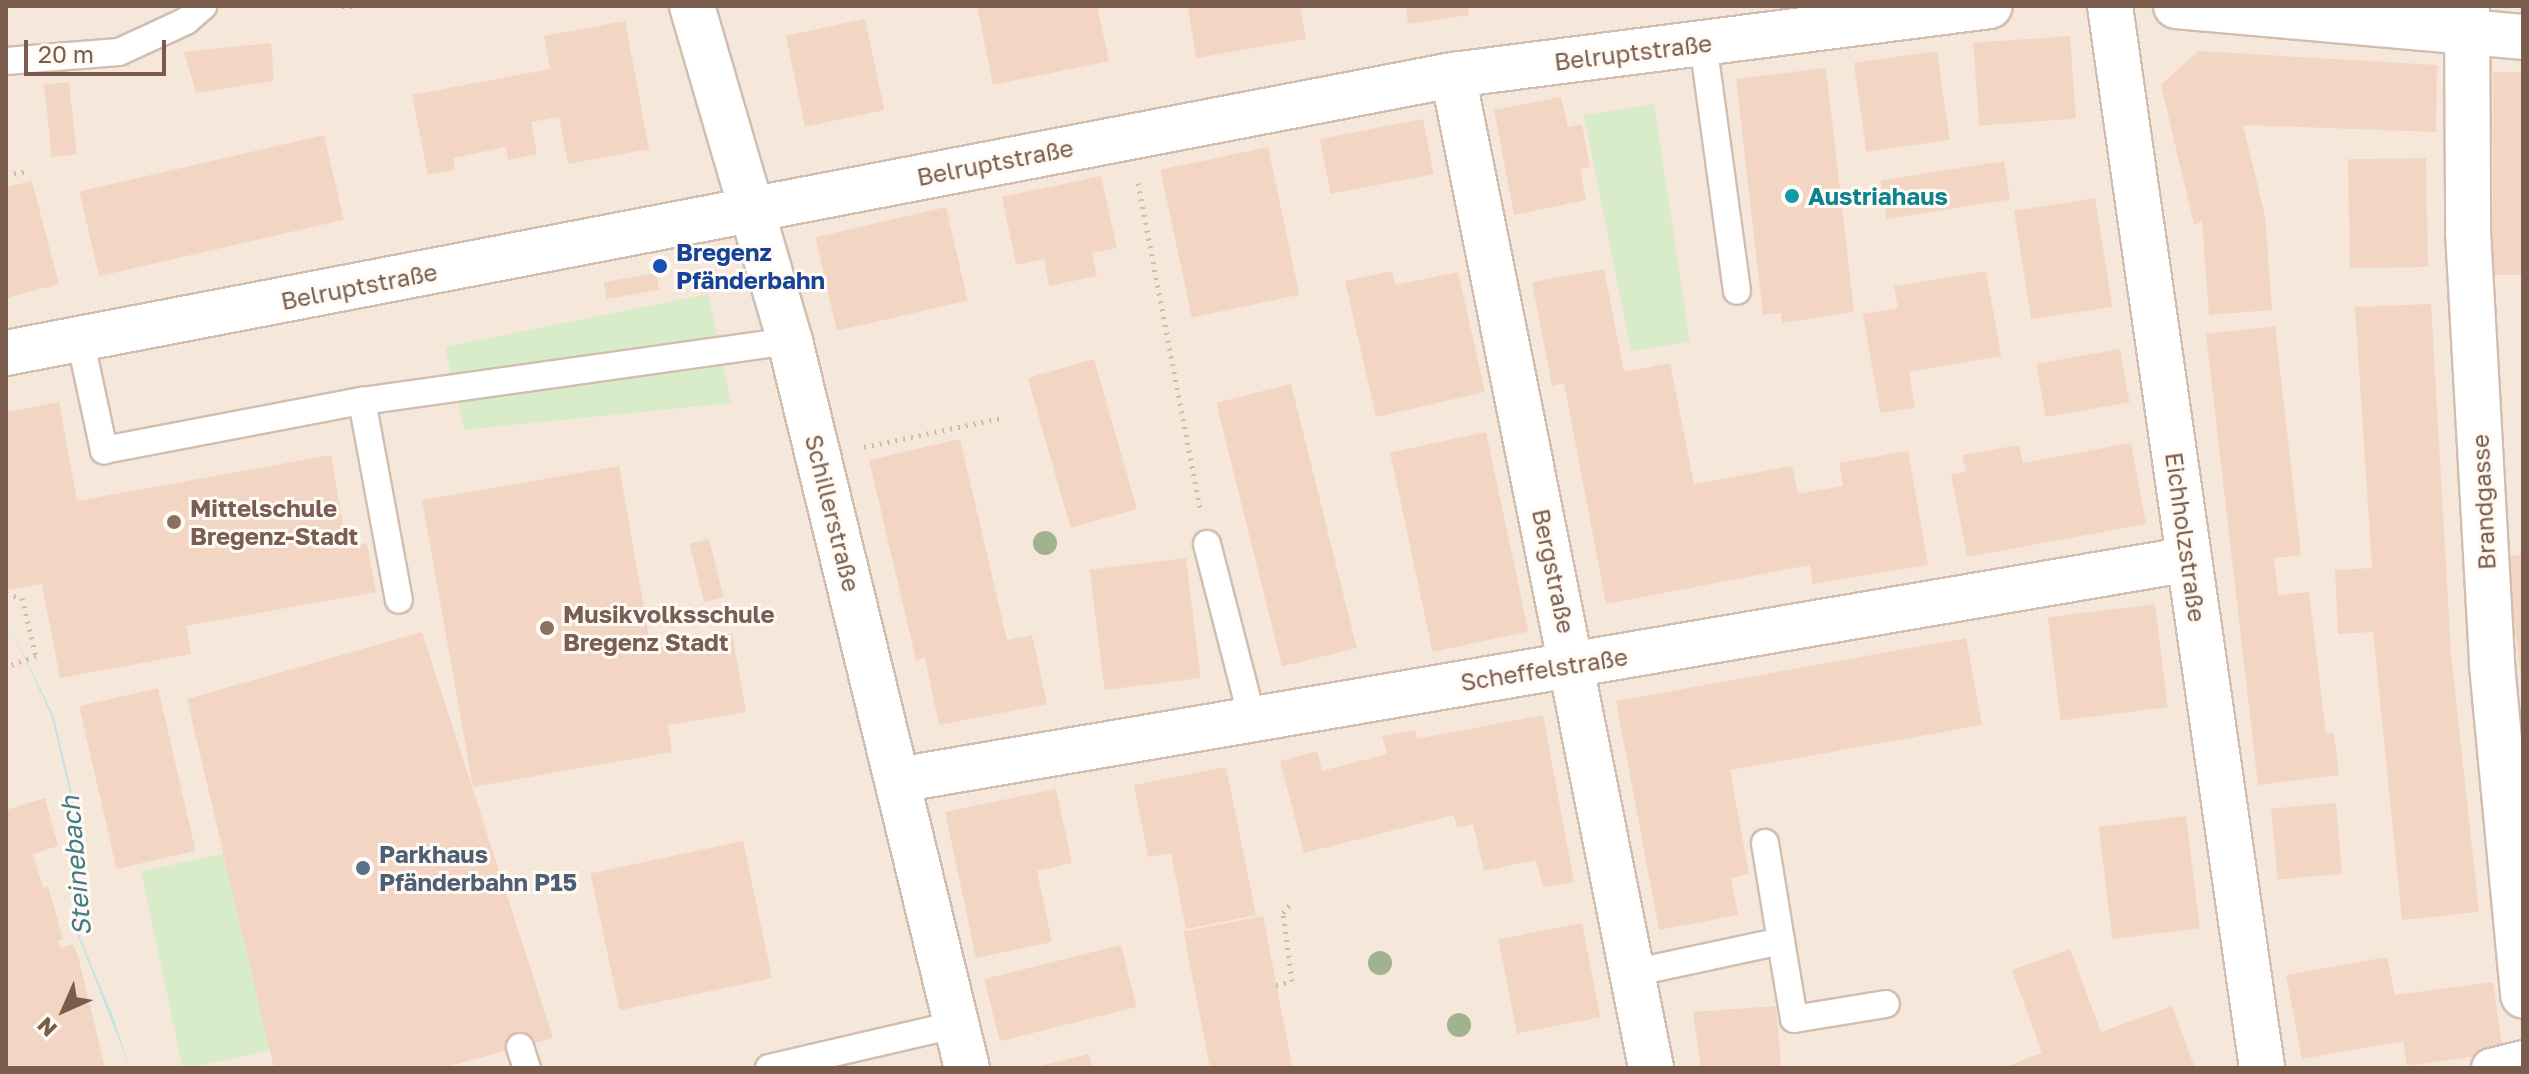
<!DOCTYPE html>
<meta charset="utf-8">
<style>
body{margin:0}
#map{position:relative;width:2529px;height:1074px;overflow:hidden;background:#fdf6ec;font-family:"Golos Text",sans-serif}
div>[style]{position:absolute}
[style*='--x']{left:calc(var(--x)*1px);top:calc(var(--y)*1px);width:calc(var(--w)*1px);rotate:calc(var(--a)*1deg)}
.residential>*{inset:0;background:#f5e8da;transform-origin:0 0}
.green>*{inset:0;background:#d8ecc9;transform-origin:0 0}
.water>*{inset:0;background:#bfe3e8}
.building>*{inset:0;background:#f3d5c3;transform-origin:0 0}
.path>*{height:5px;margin-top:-2.5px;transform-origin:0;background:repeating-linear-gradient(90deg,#d9b8a5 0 2px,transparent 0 8px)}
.roads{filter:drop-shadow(2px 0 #d1beb0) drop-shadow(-2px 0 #d1beb0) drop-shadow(0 2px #d1beb0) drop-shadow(0 -2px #d1beb0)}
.service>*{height:26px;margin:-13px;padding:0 13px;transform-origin:13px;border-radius:13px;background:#fff}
.pedestrian>*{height:38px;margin:-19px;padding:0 19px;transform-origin:19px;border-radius:19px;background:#fff}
.minor>*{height:44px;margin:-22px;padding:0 22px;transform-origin:22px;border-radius:22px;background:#fff}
.trees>*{width:24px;height:24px;margin:-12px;border-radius:50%;background:#a0b28e}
.dots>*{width:22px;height:22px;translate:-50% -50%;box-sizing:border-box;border:4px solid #fffaf3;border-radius:50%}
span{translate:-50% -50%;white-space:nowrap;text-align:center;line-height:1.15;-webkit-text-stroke:6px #fffaf3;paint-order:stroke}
.street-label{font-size:24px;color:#7a5c4d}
.culture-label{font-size:24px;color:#0d838f;font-weight:700}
.left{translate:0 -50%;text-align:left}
.transit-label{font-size:24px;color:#164399;font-weight:700}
.education-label{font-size:24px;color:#785e54;font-weight:700}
.service-label{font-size:24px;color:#4e5e75;font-weight:700}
.water-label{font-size:26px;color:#437c86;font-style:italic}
.frame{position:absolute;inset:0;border:8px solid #7a5c4d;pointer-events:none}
.north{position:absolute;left:24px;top:970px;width:80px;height:80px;-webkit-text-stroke:6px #fffaf3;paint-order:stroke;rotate:225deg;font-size:22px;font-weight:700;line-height:32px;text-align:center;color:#7a5c4d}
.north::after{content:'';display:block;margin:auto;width:28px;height:36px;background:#7a5c4d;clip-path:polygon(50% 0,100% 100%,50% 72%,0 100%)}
.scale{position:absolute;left:24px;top:40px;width:142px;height:36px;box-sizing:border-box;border:4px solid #7a5c4d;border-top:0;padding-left:10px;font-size:24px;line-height:28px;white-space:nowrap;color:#7a5c4d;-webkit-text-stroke:6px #fffaf3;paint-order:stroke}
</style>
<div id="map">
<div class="residential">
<div style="left:6px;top:6px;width:2517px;height:1062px"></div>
</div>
<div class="green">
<div style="clip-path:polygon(1654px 104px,1690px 342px,1631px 351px,1584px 115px)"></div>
<div style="clip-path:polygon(708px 294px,731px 403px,464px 430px,445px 347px)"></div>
<div style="left:406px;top:815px;width:202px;height:271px;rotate:78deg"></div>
</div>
<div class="water">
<div style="clip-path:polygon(6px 618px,54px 717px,76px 811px,78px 932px,113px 1017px,130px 1068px,77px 933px,74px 811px,52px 717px)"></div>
</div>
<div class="building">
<div style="clip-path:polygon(1097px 6px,1109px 61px,993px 85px,977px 7px)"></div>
<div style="clip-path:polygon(1188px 6px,1300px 6px,1306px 39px,1196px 58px)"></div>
<div style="clip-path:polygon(1406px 6px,1468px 6px,1469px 15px,1408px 24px)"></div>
<div style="left:865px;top:19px;width:93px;height:81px;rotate:78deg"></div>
<div style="clip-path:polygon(625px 21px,649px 149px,568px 164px,559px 117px,531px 122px,537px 154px,508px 160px,506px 147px,453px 158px,455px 170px,428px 175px,412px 95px,550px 69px,544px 36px)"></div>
<div style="left:2070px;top:36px;width:83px;height:97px;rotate:86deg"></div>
<div style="clip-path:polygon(271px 43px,274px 81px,196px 93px,184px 52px)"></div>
<div style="left:1937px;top:51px;width:90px;height:84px;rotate:82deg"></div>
<div style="clip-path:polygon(2198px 51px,2437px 65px,2436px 132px,2243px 125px,2265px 216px,2272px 310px,2209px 315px,2202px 221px,2194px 225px,2161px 85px)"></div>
<div style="clip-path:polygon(1826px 68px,1854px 312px,1782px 323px,1781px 313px,1763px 315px,1736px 79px)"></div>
<div style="left:2493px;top:72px;width:30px;height:203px"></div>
<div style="left:69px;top:82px;width:73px;height:25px;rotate:84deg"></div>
<div style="clip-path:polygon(1561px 97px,1568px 127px,1582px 124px,1590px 167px,1580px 169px,1586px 200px,1514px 215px,1494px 110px)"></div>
<div style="left:1423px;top:119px;width:56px;height:105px;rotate:79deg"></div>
<div style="left:324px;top:135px;width:87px;height:251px;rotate:77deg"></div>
<div style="left:1268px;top:147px;width:151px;height:110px;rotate:78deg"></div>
<div style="left:2426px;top:158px;width:109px;height:78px;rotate:89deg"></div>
<div style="left:2004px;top:161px;width:39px;height:125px;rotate:81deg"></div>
<div style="clip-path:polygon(1101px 176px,1117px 248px,1092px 253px,1097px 276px,1049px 286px,1044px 259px,1016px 265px,1002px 197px)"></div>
<div style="clip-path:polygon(32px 181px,59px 284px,6px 298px,6px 187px)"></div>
<div style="left:2095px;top:198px;width:110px;height:82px;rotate:81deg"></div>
<div style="left:946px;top:207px;width:96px;height:134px;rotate:77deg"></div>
<div style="clip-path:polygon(1604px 269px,1624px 372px,1670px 363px,1694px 484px,1792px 466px,1798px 494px,1843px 486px,1839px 463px,1908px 451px,1928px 565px,1813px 584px,1810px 565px,1606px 604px,1564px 383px,1552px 386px,1532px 282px)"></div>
<div style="clip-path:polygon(1392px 271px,1395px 285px,1458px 272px,1485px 392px,1376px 417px,1345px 281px)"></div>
<div style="clip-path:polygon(1986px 271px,2001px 356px,1909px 372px,1915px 408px,1880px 413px,1863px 314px,1898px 308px,1894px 286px)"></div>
<div style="left:656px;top:273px;width:17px;height:53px;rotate:80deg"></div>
<div style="clip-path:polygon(2431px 304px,2451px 654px,2479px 912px,2402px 920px,2373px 632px,2338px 634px,2335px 570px,2372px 568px,2355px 307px)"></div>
<div style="clip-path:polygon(2275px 326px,2301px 555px,2274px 558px,2278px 595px,2309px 592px,2326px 734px,2334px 733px,2339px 775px,2258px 785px,2206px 334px)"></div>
<div style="left:2120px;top:349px;width:54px;height:85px;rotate:80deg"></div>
<div style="left:1094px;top:359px;width:156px;height:69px;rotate:74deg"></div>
<div style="left:1291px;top:384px;width:272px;height:77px;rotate:76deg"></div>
<div style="clip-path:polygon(59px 402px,77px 501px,331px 455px,347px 546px,367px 543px,376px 592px,186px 626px,191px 654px,60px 678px,42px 584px,6px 590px,6px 412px)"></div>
<div style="left:1486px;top:432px;width:204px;height:98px;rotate:78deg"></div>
<div style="clip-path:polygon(960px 439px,1007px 640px,1032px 635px,1047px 704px,939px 725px,925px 658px,916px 660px,869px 460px)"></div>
<div style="clip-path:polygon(2131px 443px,2146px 524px,1967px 557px,1951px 474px,1966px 472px,1962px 455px,2019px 445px,2023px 463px)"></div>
<div style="clip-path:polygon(619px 466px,651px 648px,732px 633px,746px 712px,668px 725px,672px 752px,473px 787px,422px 500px)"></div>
<div style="left:709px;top:539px;width:60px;height:20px;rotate:76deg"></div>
<div style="clip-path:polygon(2523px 554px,2523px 680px,2521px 680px,2507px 557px)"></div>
<div style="left:1186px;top:558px;width:121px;height:97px;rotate:83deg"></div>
<div style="left:2155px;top:604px;width:104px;height:108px;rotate:83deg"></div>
<div style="clip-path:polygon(422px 632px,553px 1038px,442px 1068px,274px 1068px,187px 699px)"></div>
<div style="clip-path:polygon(1966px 638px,1982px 725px,1730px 770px,1749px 874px,1731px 878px,1738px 915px,1659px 930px,1616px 701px)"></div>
<div style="left:158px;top:688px;width:167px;height:81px;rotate:77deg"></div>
<div style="clip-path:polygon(1543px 715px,1574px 882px,1543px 887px,1536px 860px,1484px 871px,1473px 824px,1457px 828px,1454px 815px,1304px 853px,1280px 761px,1317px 751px,1322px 771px,1387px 754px,1382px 736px,1415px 730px,1417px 739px)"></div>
<div style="clip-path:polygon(1226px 767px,1256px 915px,1186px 929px,1171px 853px,1148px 857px,1134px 785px)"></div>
<div style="clip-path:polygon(1056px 789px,1072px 863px,1037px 871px,1052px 942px,976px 958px,945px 812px)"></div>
<div style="clip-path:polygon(45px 798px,58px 846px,33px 854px,43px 888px,48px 886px,63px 939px,58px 941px,61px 948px,73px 944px,78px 956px,105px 1068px,6px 1068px,6px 810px)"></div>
<div style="left:2336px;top:803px;width:71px;height:65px;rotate:85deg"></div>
<div style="left:2186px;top:816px;width:113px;height:88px;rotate:83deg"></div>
<div style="left:743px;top:841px;width:140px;height:156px;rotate:78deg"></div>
<div style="left:1263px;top:916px;width:155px;height:81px;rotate:79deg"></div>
<div style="left:1582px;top:923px;width:96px;height:85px;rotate:79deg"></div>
<div style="left:1121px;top:945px;width:64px;height:141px;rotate:76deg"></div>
<div style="clip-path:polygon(2070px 949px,2101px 1032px,2172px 1006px,2195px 1068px,2002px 1068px,2042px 1053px,2012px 970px)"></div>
<div style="clip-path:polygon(2387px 957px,2395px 995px,2493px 982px,2503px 1052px,2407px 1066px,2403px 1041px,2302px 1059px,2286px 975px)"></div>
<div style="clip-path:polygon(1776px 1006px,1781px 1068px,1701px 1068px,1693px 1012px)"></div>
<div style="clip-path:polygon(1089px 1054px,1093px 1068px,1036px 1068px,1036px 1067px)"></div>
</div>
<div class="path">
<div style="--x:342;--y:6;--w:11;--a:0"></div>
<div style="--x:6;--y:175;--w:20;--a:-11"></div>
<div style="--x:1138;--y:183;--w:330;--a:79.2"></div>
<div style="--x:864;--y:447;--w:139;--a:-12"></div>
<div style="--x:6;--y:594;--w:16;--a:14"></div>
<div style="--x:22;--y:598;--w:60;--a:76.4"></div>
<div style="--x:36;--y:656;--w:32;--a:160"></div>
<div style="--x:1276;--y:985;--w:16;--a:-14"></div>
<div style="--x:1292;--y:981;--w:69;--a:-97.5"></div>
<div style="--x:1283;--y:913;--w:16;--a:-50"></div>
</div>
<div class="roads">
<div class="service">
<div style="--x:1703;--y:43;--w:250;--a:82.2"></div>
<div style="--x:6;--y:61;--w:113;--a:-4.6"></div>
<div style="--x:119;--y:52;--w:74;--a:-24.8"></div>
<div style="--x:186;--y:21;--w:23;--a:-41"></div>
<div style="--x:80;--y:339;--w:114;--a:77.8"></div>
<div style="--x:104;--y:450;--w:263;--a:-10.8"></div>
<div style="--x:362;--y:401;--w:432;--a:-8"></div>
<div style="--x:362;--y:401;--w:202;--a:79.5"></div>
<div style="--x:1207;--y:544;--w:180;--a:75.5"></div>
<div style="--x:1765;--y:843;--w:99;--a:80.7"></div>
<div style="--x:1632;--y:973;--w:152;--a:-12.1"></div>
<div style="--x:1781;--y:941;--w:79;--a:80.5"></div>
<div style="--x:1794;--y:1019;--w:93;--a:-9.3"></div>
<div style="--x:520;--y:1047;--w:22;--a:72"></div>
<div style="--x:769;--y:1068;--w:194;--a:-13.1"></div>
</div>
<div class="pedestrian">
<div style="--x:2491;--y:1068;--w:33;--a:-14"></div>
</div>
<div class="minor">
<div style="--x:692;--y:6;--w:349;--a:73.7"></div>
<div style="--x:790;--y:341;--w:748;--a:76.32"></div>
<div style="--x:2110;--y:6;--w:1073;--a:81.85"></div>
<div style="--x:2176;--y:6;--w:348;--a:5.1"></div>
<div style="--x:2467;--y:6;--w:226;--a:89.7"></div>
<div style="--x:2468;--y:232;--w:434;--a:86.8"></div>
<div style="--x:2492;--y:665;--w:332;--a:84.6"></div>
<div style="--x:1453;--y:75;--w:1013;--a:78.72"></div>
<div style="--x:6;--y:353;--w:1473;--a:-10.88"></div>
<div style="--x:1453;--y:75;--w:541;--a:-7.32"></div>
<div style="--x:898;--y:780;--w:1310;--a:-9.71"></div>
</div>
</div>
<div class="trees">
<div style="left:1045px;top:543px"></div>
<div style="left:1380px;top:963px"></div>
<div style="left:1459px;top:1025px"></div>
</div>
<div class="dots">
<div style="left:1792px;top:196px;background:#0f9aa8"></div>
<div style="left:660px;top:266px;background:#1a4fb4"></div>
<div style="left:174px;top:522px;background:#8d6e63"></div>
<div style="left:547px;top:628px;background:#8d6e63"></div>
<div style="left:363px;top:868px;background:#5c6f8a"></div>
</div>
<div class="street-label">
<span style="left:1633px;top:52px;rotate:-7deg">Belruptstraße</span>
<span style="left:995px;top:162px;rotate:-11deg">Belruptstraße</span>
<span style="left:359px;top:286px;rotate:-11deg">Belruptstraße</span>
<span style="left:2483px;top:502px;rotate:-93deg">Brandgasse</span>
<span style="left:833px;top:513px;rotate:76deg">Schillerstraße</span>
<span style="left:2186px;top:537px;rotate:82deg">Eichholzstraße</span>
<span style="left:1554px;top:571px;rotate:78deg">Bergstraße</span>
<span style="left:1544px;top:669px;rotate:-9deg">Scheffelstraße</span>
</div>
<div class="culture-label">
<span class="left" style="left:1808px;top:196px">Austriahaus</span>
</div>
<div class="transit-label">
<span class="left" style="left:676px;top:266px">Bregenz<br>Pfänderbahn</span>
</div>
<div class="education-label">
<span class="left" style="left:190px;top:522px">Mittelschule<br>Bregenz-Stadt</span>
<span class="left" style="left:563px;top:628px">Musikvolksschule<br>Bregenz Stadt</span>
</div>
<div class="service-label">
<span class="left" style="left:379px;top:868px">Parkhaus<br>Pfänderbahn P15</span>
</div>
<div class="water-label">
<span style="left:76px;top:866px;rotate:-95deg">Steinebach</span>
</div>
<div class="frame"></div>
<div class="north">N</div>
<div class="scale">20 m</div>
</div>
